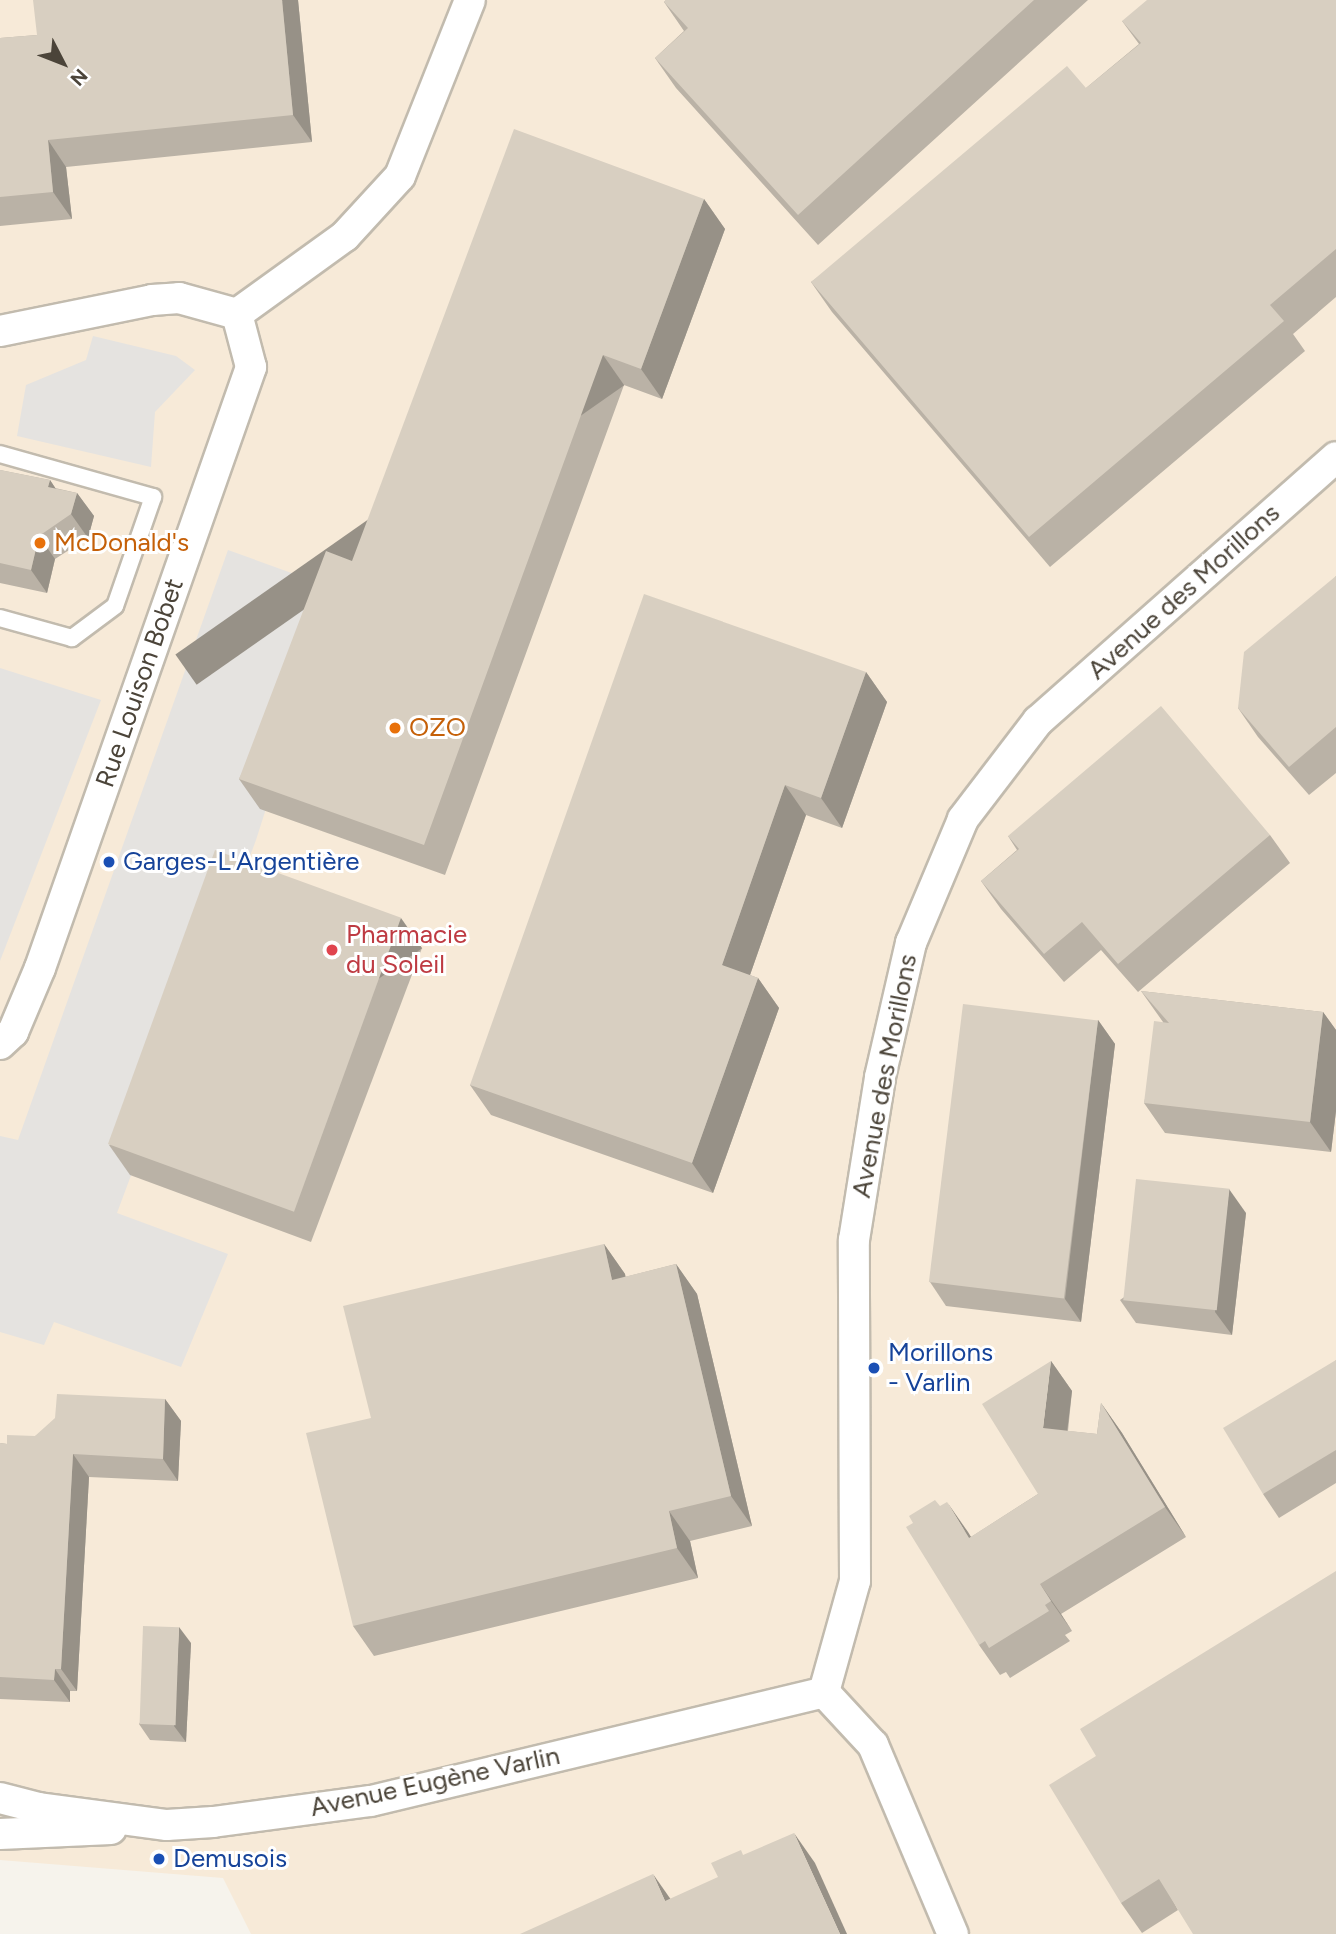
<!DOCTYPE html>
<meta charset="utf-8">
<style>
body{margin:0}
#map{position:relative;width:1336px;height:1934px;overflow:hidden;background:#f6f3ec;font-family:Figtree,sans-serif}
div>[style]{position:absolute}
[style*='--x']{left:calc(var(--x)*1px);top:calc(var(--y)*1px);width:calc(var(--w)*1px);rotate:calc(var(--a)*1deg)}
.commercial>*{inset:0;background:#f7ead8}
.parking>*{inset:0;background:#e5e3e0}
.roads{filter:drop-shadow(2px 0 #c2bbae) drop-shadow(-2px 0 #c2bbae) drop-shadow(0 2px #c2bbae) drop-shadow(0 -2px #c2bbae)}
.service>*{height:16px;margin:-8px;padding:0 8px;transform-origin:8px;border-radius:8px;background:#fff}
.minor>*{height:30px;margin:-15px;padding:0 15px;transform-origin:15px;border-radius:15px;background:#fff}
.wall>*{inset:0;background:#bab2a6}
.shaded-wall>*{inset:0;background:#979187;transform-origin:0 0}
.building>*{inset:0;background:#d8cfc1;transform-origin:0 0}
.dots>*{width:19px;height:19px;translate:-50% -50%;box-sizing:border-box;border:4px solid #fff;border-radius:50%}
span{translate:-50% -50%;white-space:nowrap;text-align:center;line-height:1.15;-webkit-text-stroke:6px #fff;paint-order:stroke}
.food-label{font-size:26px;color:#c56008}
.left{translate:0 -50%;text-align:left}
.street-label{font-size:26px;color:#4b4439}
.transit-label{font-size:26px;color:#164399}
.health-label{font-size:26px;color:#be3a42}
.north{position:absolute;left:28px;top:28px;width:70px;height:70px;-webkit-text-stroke:5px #fff;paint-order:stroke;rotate:132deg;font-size:19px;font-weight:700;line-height:28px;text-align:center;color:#4b4439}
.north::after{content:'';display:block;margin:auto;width:24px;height:32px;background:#4b4439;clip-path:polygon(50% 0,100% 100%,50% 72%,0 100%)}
</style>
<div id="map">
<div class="commercial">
<div style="clip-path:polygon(0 0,1336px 0,1336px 1934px,251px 1934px,223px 1878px,0 1860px)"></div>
</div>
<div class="parking">
<div style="clip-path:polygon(93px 336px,176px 356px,195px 370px,155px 412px,151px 467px,17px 436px,26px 385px,86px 360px)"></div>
<div style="clip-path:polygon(228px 550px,336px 589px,256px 840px,117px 1213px,228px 1254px,181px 1367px,54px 1322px,44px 1345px,0 1332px,0 1136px,18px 1140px)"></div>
<div style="clip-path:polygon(0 668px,101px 700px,0 961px)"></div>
</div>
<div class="roads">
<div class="service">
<div style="--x:0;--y:454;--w:159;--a:15.7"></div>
<div style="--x:153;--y:497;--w:115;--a:109.2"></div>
<div style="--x:115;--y:606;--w:54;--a:143.3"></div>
<div style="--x:72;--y:638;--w:75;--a:-164.5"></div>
</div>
<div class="minor">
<div style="--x:237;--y:314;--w:133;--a:-35.8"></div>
<div style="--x:345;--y:236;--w:81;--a:-47.5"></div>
<div style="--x:400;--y:176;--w:189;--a:-68.3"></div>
<div style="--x:0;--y:331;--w:155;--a:-11.5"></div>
<div style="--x:152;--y:300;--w:27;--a:-4"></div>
<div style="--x:179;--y:298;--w:60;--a:15.4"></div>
<div style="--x:0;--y:1044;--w:18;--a:-43"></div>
<div style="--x:13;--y:1032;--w:69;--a:-67.1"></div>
<div style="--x:40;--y:968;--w:637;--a:-70.65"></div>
<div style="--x:251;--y:367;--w:55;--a:-104.8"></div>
<div style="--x:824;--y:1692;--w:115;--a:-74.4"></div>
<div style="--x:855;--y:1581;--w:341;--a:-90.2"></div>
<div style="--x:854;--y:1240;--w:165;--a:-80.9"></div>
<div style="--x:880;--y:1077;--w:138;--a:-77"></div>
<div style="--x:911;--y:943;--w:134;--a:-67.2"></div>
<div style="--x:963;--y:819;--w:123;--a:-52.6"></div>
<div style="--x:1038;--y:721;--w:398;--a:-41.5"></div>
<div style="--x:824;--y:1692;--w:72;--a:47.2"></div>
<div style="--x:873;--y:1745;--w:205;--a:67.1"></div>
<div style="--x:0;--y:1798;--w:40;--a:14.4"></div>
<div style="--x:39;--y:1808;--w:129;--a:7.6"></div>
<div style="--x:167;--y:1825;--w:46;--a:-3.7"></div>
<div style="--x:213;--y:1822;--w:159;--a:-7.6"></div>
<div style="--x:371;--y:1801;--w:466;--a:-13.5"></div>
<div style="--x:0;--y:1834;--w:111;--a:-2.6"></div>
</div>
</div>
<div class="wall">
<div style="clip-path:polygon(298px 0,312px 142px,66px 167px,72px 219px,0 226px,0 38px,37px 35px)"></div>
<div style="clip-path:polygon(666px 0,1088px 0,818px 245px,676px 88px,655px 58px,684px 31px,664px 2px)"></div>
<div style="clip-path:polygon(1336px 0,1336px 297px,1293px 334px,1305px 351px,1050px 567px,832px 312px,811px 282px,1086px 88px,1139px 44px,1122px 21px)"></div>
<div style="clip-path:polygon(704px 199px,725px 229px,662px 399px,624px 385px,445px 875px,260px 809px,239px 779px,352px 561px)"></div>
<div style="clip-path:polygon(0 470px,50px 480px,55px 488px,77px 493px,94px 516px,88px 538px,55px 559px,47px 593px,0 583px)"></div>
<div style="clip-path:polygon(1336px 576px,1336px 773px,1309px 795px,1258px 737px,1238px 708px)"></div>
<div style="clip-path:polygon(866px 672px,887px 702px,842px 828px,806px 815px,750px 975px,758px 978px,779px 1008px,713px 1193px,491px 1115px,470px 1085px)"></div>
<div style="clip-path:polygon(1270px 835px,1290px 863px,1138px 992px,1101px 950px,1064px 982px,1001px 909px,981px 881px,1017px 850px,1008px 836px)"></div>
<div style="clip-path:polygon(422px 948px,311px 1242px,130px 1175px,109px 1145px)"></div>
<div style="clip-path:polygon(1141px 991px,1323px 1012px,1336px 1030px,1336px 1111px,1331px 1152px,1165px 1133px,1144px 1103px,1163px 1022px)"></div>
<div style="clip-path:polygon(1098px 1020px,1115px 1044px,1081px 1322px,946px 1306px,930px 1282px)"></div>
<div style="clip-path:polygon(1246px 1213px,1232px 1335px,1136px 1323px,1120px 1300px)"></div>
<div style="clip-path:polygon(604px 1244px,625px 1274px,625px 1277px,676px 1264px,697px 1294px,752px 1526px,690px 1541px,698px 1578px,374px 1656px,353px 1626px,371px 1418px)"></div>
<div style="clip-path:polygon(1336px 1360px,1336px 1483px,1279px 1518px,1263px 1494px)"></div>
<div style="clip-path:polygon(1051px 1361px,1072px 1391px,1068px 1431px,1097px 1434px,1101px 1403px,1122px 1433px,1186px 1537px,1061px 1614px,1072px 1631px,1065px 1635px,1070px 1641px,1010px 1678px,1006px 1672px,1000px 1675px,979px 1645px,940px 1506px,971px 1537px,1038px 1494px)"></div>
<div style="clip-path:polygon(165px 1399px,181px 1421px,178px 1481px,89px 1477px,77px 1691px,70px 1691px,70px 1702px,0 1699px,0 1443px,7px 1444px)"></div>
<div style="clip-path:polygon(191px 1643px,186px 1742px,150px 1740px,139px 1724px)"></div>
<div style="clip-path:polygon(1096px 1756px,1178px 1910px,1142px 1933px,1121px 1903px)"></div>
</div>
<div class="shaded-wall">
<div style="clip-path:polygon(282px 0,298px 0,312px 142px,293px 115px)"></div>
<div style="clip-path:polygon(48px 140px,66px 167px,72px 219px,53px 192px)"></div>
<div style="clip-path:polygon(704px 199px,725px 229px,662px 399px,641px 369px)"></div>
<div style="left:603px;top:355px;width:37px;height:522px;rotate:55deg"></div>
<div style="clip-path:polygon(50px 480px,66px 504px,48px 487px)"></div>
<div style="clip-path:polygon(77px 493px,94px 516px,88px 538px,71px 514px)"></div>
<div style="clip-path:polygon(39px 536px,55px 559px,47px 593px,31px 570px)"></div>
<div style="clip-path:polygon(866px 672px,887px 702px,842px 828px,821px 798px)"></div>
<div style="clip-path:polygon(785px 785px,806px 815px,743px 995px,722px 965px)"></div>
<div style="left:401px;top:918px;width:37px;height:314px;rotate:55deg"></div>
<div style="clip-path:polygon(758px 978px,779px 1008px,713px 1193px,692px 1163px)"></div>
<div style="clip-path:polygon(1323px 1012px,1336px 1030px,1336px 1111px,1331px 1152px,1310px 1122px)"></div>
<div style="clip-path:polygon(1098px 1020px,1115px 1044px,1081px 1322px,1065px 1299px)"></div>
<div style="clip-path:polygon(1229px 1189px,1246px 1213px,1232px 1335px,1215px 1312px)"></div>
<div style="clip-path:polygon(604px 1244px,625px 1274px,633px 1310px,612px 1280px)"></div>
<div style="clip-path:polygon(676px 1264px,697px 1294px,752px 1526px,731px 1496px)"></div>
<div style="clip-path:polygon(1051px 1361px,1072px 1391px,1064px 1457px,1043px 1428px)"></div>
<div style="clip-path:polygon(165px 1399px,181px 1421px,178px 1481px,163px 1459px)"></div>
<div style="clip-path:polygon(1101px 1403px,1122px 1433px,1186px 1537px,1165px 1507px)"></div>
<div style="clip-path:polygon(73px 1454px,89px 1477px,77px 1691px,61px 1669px)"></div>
<div style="clip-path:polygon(947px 1502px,968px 1532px,990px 1568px,969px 1538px)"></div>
<div style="clip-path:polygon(669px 1511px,690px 1541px,698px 1578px,677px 1548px)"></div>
<div style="clip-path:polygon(1040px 1584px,1061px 1614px,1072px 1631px,1051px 1601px)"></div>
<div style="clip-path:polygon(179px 1627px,191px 1643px,186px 1742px,174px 1726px)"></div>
<div style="clip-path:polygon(55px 1669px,70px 1691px,70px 1702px,54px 1680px)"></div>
<div style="clip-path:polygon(794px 1833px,815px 1863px,847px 1934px,840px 1934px)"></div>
<div style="clip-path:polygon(653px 1874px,674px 1904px,665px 1901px)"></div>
</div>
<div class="building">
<div style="clip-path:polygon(33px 0,282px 0,293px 115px,48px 140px,53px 192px,0 197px,0 38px,37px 35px)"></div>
<div style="clip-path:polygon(666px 0,1034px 0,798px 215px,655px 58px,688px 28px,664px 2px)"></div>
<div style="clip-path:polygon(1147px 0,1336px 0,1336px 249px,1270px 305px,1284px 321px,1029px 537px,811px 282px,1067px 66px,1086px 88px,1141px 43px,1122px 21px)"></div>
<div style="clip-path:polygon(514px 129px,704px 199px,641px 369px,603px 355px,424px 845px,239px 779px,326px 551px,352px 561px)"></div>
<div style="clip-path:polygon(0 470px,50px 480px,48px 487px,77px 493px,71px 514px,39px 536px,31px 570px,0 563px)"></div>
<div style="clip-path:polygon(1336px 576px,1336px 727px,1289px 767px,1238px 708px,1244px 652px)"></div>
<div style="clip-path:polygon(644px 594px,866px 672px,821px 798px,785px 785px,722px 965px,758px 978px,692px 1163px,470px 1085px)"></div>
<div style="clip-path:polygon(1161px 706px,1270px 835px,1118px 964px,1082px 922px,1044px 954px,981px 881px,1019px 849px,1008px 836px)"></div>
<div style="left:215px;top:850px;width:198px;height:313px;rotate:20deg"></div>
<div style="clip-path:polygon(1141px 991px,1323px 1012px,1310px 1122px,1144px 1103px,1154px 1021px,1169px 1023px)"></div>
<div style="left:963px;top:1004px;width:136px;height:280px;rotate:7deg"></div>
<div style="left:1136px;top:1179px;width:94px;height:122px;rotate:6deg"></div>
<div style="clip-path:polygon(604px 1244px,612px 1280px,676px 1264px,731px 1496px,669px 1511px,677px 1548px,353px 1626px,306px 1433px,371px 1418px,343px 1306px)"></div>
<div style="clip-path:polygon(1336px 1360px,1336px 1450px,1263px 1494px,1223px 1428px)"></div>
<div style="clip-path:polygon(1051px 1361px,1043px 1428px,1097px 1434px,1101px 1403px,1165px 1507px,1040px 1584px,1051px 1601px,1045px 1605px,1049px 1611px,989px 1648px,985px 1641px,979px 1645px,906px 1527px,913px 1523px,909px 1516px,935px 1500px,940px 1506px,947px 1502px,969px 1538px,1038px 1494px,982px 1404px)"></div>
<div style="clip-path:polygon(57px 1394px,165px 1399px,163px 1459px,73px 1454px,61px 1669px,55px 1669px,54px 1680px,0 1677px,0 1443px,7px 1444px,7px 1435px,35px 1436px,55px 1418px)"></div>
<div style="clip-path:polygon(1336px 1571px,1336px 1934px,1193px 1934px,1159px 1879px,1121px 1903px,1049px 1785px,1096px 1756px,1080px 1729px)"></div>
<div style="left:143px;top:1626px;width:36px;height:98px;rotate:2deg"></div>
<div style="clip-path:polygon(794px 1833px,840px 1934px,520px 1934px,653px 1874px,665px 1901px,718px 1877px,711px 1863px,741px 1850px,743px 1855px)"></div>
</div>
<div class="dots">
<div style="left:40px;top:543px;background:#e8710a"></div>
<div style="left:395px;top:728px;background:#e8710a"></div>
<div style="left:109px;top:862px;background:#1a4fb4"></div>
<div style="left:332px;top:950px;background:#e0444e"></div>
<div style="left:874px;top:1368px;background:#1a4fb4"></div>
<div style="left:159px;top:1859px;background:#1a4fb4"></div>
</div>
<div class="food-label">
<span class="left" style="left:54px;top:543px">McDonald's</span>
<span class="left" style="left:409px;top:728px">OZO</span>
</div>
<div class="street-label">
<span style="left:1184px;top:592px;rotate:-42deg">Avenue des Morillons</span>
<span style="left:140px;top:683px;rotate:-71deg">Rue Louison Bobet</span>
<span style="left:885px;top:1076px;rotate:-79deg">Avenue des Morillons</span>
<span style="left:435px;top:1782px;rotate:-12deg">Avenue Eugène Varlin</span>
</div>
<div class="transit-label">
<span class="left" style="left:123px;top:862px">Garges-L'Argentière</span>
<span class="left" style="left:888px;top:1368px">Morillons<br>- Varlin</span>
<span class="left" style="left:173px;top:1859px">Demusois</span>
</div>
<div class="health-label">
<span class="left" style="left:346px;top:950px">Pharmacie<br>du Soleil</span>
</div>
<div class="north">N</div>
</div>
